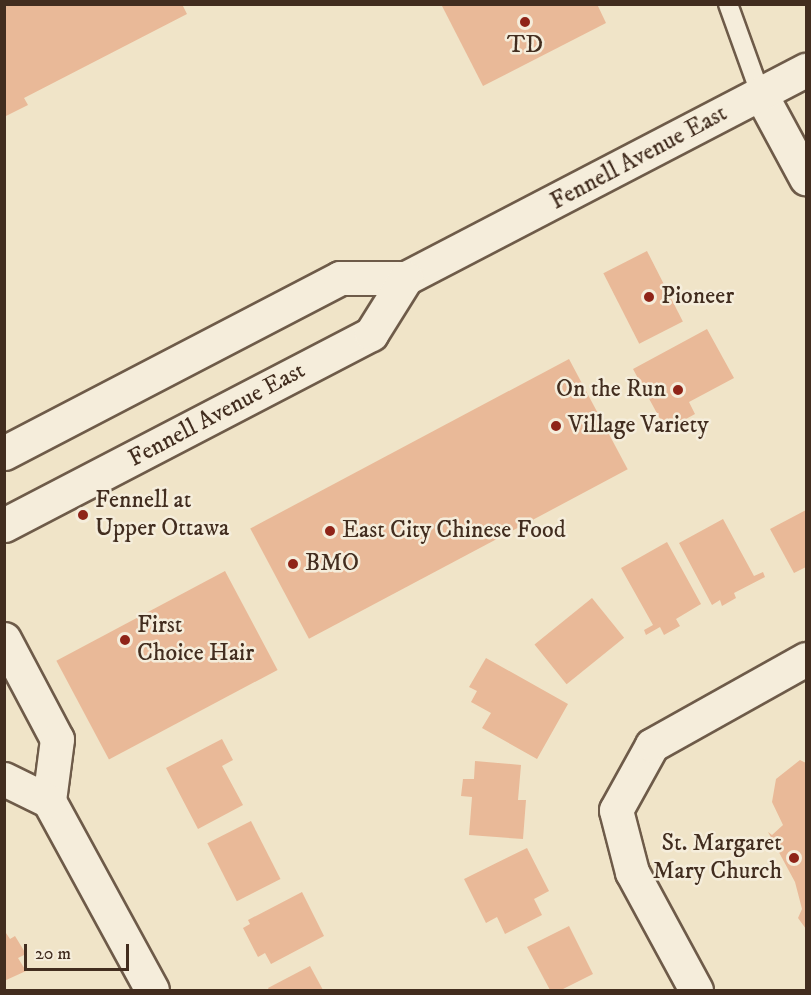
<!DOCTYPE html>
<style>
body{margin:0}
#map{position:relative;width:811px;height:995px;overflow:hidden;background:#f0e4c8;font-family:"IM FELL DW Pica",serif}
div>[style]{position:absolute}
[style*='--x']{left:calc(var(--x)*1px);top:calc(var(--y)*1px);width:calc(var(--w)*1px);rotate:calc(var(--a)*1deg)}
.building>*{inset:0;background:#e9b998;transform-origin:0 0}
.roads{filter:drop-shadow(2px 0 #6e5b49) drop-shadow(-2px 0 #6e5b49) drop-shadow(0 2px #6e5b49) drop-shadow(0 -2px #6e5b49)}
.service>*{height:18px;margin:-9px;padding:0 9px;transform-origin:9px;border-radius:9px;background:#f5eddb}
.minor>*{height:33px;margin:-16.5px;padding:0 16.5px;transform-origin:16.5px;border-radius:16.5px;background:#f5eddb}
.secondary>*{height:33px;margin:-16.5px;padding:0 16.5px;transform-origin:16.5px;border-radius:16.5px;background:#f5eddb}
.dots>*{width:16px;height:16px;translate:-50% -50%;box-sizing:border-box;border:3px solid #f5eddb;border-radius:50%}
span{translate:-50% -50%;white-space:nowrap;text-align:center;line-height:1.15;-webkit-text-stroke:5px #f5eddb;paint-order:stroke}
.poi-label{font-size:24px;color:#422d1f}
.left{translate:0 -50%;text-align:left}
.right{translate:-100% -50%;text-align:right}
.street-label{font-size:24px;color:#422d1f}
.frame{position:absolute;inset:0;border:6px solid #422d1f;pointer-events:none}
.scale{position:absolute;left:24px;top:944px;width:105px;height:27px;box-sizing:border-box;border:3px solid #422d1f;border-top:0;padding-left:8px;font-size:18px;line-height:21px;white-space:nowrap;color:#422d1f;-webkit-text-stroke:4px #f5eddb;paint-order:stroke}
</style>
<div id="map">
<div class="building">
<div style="clip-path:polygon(4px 4px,182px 4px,187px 14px,24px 98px,28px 105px,4px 117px)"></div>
<div style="clip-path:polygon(441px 4px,597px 4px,606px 23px,483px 86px)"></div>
<div style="left:647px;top:251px;width:79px;height:49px;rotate:63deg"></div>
<div style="clip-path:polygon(707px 329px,734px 378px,689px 402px,695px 414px,666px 430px,633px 369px)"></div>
<div style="left:569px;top:359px;width:125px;height:361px;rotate:62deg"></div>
<div style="clip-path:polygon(806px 510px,806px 567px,794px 573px,770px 529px)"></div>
<div style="clip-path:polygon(723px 519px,754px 576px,763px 572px,765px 577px,734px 593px,736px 598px,722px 606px,720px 600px,712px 605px,679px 543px)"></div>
<div style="clip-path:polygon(667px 542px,701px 604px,676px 619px,680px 626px,664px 635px,660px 627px,646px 635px,644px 630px,653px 625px,621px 568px)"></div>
<div style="left:225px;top:571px;width:112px;height:191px;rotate:62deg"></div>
<div style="left:592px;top:598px;width:51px;height:74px;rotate:51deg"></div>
<div style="clip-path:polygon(486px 658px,568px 704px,537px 759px,482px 728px,491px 713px,471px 702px,477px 691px,469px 687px)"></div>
<div style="clip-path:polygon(222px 739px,233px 760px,222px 766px,243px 805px,198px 829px,166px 768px)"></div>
<div style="clip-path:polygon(800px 760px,806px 763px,806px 929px,798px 918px,802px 909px,795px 882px,768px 832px,772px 835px,783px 825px,772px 802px,776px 779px)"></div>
<div style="clip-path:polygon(475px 761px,521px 765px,518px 800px,526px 800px,523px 839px,469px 835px,472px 797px,461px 796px,463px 779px,474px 779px)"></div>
<div style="left:251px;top:821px;width:65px;height:49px;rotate:63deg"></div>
<div style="clip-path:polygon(527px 848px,549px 891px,534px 899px,542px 915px,505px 934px,497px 917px,486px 923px,464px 879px)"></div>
<div style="clip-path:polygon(302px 892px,324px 936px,271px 964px,265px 953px,258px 957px,243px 928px,250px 924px,248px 920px)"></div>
<div style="clip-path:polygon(569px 926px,593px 974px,561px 990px,550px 990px,527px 947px)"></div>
<div style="clip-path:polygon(4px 930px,10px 939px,15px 936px,26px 954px,18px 958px,26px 971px,4px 981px)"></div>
<div style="clip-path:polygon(310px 966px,323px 990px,269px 990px,268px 988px)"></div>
</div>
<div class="roads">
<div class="service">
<div style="--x:728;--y:4;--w:95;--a:70.2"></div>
</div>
<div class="minor">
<div style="--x:760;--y:93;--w:97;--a:61.6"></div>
<div style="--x:696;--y:990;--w:134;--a:-118.5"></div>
<div style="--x:632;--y:872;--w:64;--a:-104.5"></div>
<div style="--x:616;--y:810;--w:74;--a:-61"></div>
<div style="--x:652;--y:745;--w:176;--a:-29.2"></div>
</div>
<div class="secondary">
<div style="--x:4;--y:453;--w:379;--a:-27.5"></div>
<div style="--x:340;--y:278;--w:66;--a:0"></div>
<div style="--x:406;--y:278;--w:451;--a:-27.5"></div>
<div style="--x:4;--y:525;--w:414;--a:-27.5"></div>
<div style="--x:371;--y:334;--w:66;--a:-58"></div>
<div style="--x:4;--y:639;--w:113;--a:62.1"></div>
<div style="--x:57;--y:739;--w:63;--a:97.4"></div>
<div style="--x:49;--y:801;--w:215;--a:61.4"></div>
<div style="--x:4;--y:779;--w:50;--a:26.1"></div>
</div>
</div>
<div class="dots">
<div style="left:525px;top:22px;background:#8f2418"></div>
<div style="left:649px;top:297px;background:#8f2418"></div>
<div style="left:678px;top:390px;background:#8f2418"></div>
<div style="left:556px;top:426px;background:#8f2418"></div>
<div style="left:83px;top:515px;background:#8f2418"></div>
<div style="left:330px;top:531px;background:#8f2418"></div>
<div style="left:293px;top:564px;background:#8f2418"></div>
<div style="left:125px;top:640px;background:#8f2418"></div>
<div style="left:794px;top:858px;background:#8f2418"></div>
</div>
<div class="poi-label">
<span style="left:525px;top:46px">TD</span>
<span class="left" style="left:661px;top:297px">Pioneer</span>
<span class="right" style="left:666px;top:390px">On the Run</span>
<span class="left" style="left:568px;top:426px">Village Variety</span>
<span class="left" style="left:95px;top:515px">Fennell at<br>Upper Ottawa</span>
<span class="left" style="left:342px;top:531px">East City Chinese Food</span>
<span class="left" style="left:305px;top:564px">BMO</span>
<span class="left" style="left:137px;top:640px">First<br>Choice Hair</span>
<span class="right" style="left:782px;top:858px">St. Margaret<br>Mary Church</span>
</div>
<div class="street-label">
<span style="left:639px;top:158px;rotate:-28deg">Fennell Avenue East</span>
<span style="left:217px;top:415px;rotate:-28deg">Fennell Avenue East</span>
</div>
<div class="frame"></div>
<div class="scale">20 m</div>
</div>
